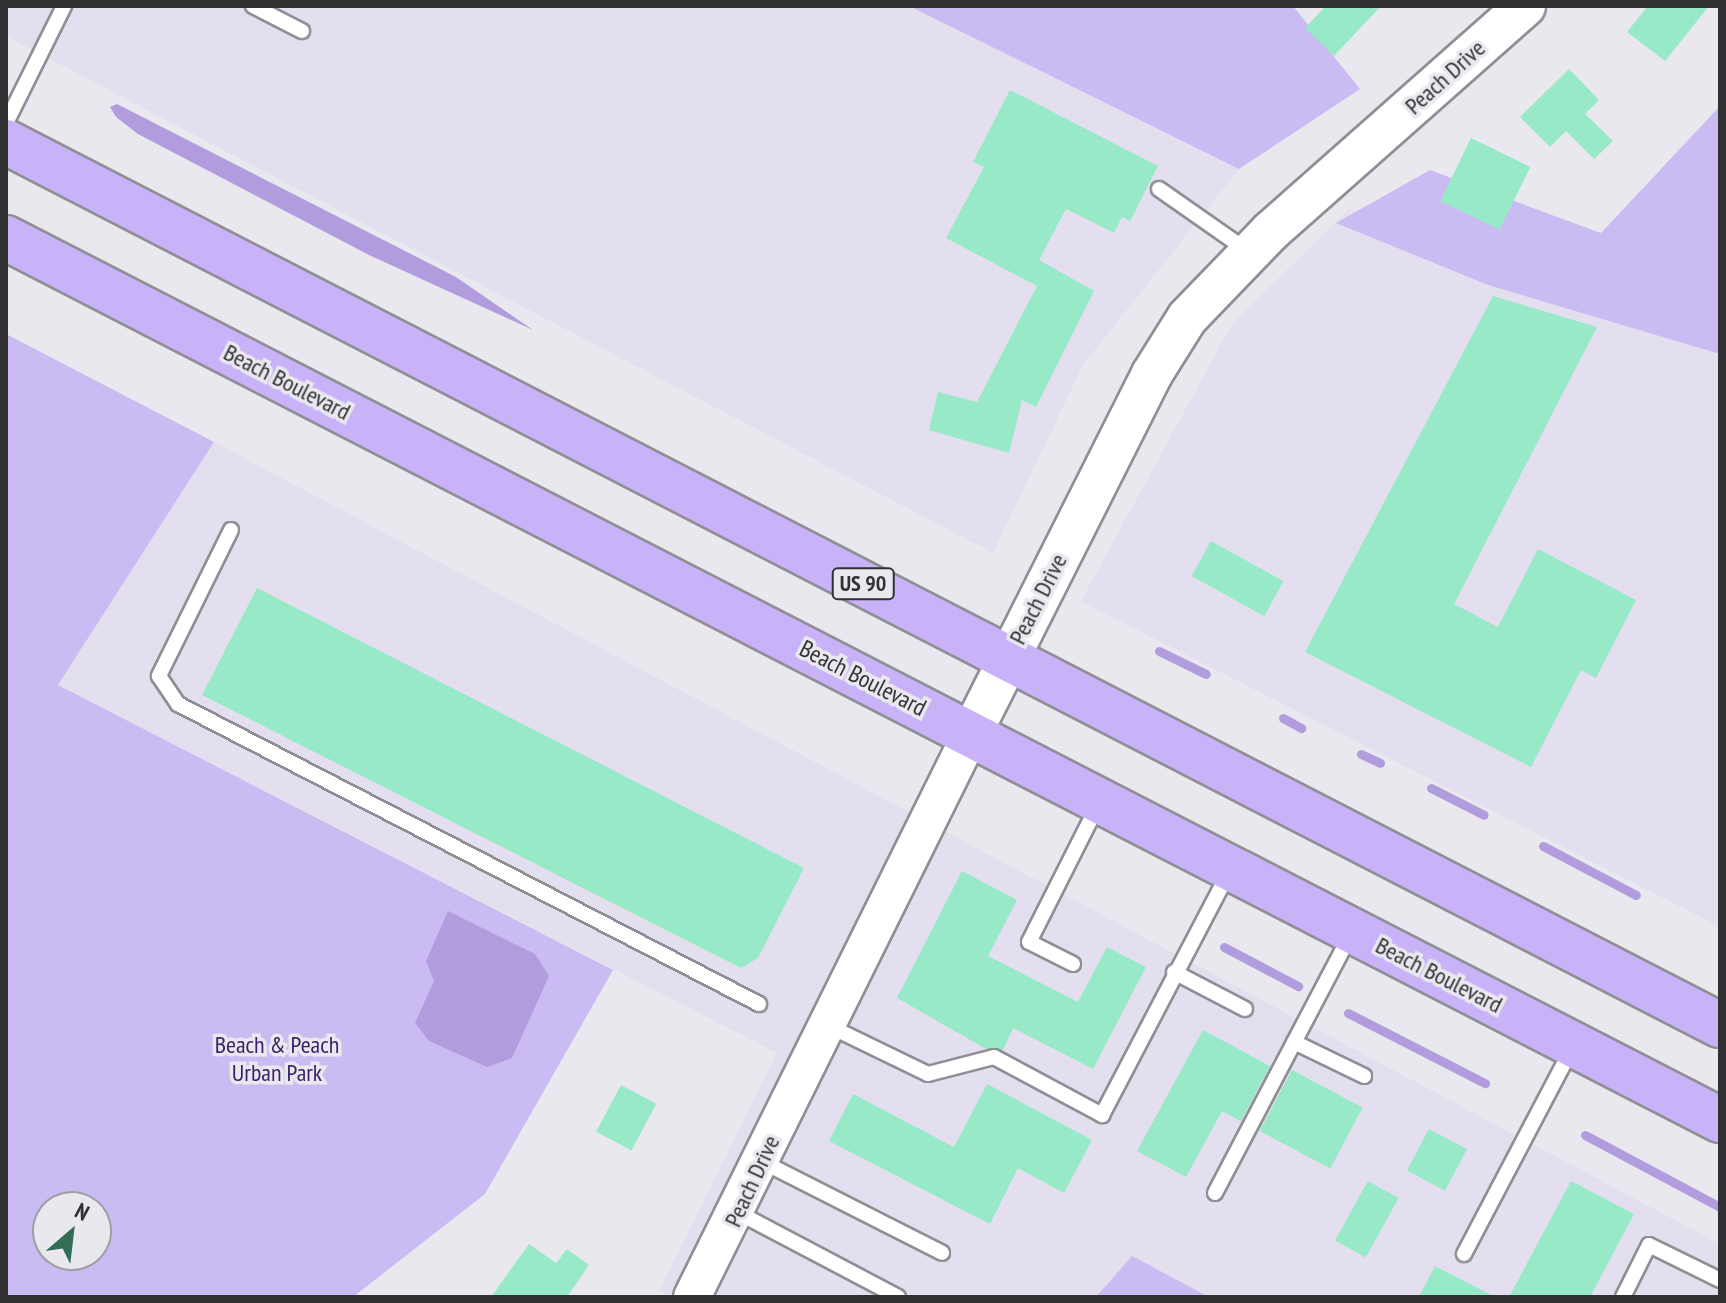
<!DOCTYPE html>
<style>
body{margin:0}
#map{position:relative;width:1726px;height:1303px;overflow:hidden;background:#e9e8ef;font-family:"PT Sans Narrow",sans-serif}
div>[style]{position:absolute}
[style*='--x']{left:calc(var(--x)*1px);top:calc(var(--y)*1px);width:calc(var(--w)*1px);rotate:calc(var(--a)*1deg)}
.built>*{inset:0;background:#e3dfee}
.green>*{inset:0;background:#cbbbf3}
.water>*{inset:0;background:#b19ddd}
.stream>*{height:9px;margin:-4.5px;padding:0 4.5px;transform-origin:4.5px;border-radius:4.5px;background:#b19ddd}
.building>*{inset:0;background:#97e9c7;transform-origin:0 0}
.roads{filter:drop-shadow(2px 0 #908e95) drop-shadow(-2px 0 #908e95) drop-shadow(0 2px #908e95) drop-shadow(0 -2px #908e95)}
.service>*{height:14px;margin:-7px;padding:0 7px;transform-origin:7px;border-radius:7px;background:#fff}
.tertiary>*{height:36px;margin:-18px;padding:0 18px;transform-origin:18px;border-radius:18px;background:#fff}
.secondary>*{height:40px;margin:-20px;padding:0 20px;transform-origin:20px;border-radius:20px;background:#fff}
.trunk>*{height:44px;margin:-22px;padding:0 22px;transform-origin:22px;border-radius:22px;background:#c8b2f8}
span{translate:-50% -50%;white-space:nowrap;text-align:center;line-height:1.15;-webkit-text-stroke:7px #e9e8ef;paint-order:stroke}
.shield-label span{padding:2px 6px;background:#e9e8ef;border:2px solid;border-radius:6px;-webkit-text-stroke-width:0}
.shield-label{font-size:22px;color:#313033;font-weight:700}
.street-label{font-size:24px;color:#313033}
.park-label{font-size:24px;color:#3e206a}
.frame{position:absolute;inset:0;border:8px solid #313033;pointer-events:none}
.north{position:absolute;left:32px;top:1191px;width:80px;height:80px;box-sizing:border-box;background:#e9e8ef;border:2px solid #9f9ea4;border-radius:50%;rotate:28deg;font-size:22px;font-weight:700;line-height:32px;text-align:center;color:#313033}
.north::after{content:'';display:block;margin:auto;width:28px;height:36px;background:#326d57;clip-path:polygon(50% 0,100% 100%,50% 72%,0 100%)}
</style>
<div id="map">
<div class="built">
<div style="clip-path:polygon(6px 6px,909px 6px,1239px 169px,1083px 365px,993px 553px,6px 36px)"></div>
<div style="clip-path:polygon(1349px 209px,1613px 313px,1720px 344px,1720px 927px,1081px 601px,1232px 324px)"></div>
<div style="clip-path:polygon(214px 442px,1720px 1244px,1720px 1297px,1209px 1297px,1132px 1257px,1096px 1297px,671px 1297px,659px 1291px,777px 1053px,58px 685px)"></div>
</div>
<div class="green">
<div style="clip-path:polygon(909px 6px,1293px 6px,1360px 89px,1239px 169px)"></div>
<div style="clip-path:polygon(1720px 106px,1720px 354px,1488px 285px,1336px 223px,1430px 170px,1601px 233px)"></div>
<div style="clip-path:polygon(evenodd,6px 334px,214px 442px,58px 685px,613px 970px,485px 1194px,353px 1297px,6px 1297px,6px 334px,48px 1207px,96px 1207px,96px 1255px,48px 1255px,48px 1207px)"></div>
<div style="clip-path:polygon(1132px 1256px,1209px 1297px,1096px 1297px)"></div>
</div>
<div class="water">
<div style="clip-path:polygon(117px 104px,456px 277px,533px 330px,369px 255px,138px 134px,116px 117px,110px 107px)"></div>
<div style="clip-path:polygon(448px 911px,535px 954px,549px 976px,512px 1058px,487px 1067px,429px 1041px,415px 1023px,434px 981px,426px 961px)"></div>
</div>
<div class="stream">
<div style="--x:1159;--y:651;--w:52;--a:26.1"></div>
<div style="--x:1283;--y:718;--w:21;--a:29"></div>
<div style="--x:1361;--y:754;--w:21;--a:25"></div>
<div style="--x:1431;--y:788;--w:59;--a:27"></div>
<div style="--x:1543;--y:846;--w:105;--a:27.8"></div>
<div style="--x:1224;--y:947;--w:84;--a:27.8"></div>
<div style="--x:1348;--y:1013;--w:154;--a:27.1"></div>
<div style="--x:1585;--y:1135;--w:153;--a:28.1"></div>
</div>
<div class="building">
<div style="clip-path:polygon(1326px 6px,1381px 6px,1334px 56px,1305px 28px)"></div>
<div style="clip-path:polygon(1648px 6px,1709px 6px,1665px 61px,1627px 32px)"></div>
<div style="clip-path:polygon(1569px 69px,1599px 100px,1585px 114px,1613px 141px,1594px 159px,1566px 131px,1550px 147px,1520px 117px)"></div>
<div style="clip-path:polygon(1010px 90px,1158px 166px,1130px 221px,1122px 217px,1114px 233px,1066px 209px,1039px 260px,1094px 291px,1036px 407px,1022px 400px,1009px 453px,929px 430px,938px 392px,977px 402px,1037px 286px,946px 238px,984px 167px,973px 162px)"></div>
<div style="left:1471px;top:138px;width:66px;height:70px;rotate:26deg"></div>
<div style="clip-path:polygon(1493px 296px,1597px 327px,1454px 604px,1498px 627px,1538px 549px,1636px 600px,1596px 678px,1581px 670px,1531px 767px,1305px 652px)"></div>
<div style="left:1211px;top:541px;width:83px;height:40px;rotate:29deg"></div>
<div style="clip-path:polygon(257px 588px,804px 868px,758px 958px,741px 968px,202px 695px)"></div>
<div style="clip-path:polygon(962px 871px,1017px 900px,988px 956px,1078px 1002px,1107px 947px,1146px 967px,1093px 1069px,1013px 1028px,1003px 1050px,986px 1049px,897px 998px)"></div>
<div style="clip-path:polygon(1203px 1030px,1270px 1066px,1241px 1121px,1222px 1111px,1186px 1177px,1137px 1151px)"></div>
<div style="left:1292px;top:1070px;width:80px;height:69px;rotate:28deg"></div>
<div style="clip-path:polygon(987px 1084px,1092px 1140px,1064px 1193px,1018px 1168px,990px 1224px,829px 1141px,853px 1094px,954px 1147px)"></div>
<div style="left:621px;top:1085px;width:40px;height:53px;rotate:28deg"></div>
<div style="left:1429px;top:1129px;width:43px;height:47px;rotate:28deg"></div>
<div style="left:1368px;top:1181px;width:35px;height:68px;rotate:29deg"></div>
<div style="clip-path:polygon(1571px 1181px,1634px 1214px,1590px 1297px,1509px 1297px)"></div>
<div style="clip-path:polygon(529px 1244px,556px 1263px,567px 1249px,589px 1265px,567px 1297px,491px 1297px)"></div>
<div style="clip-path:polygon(1435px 1266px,1495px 1297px,1419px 1297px)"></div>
</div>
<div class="roads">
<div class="service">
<div style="--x:253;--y:6;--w:55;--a:27"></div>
<div style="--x:6;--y:123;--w:131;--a:-63.6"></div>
<div style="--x:1159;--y:189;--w:110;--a:35"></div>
<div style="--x:231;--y:530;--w:163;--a:116.3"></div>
<div style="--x:159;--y:676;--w:34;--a:56"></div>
<div style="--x:178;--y:704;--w:654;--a:27.31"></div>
<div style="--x:1073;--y:964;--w:49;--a:-153.4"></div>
<div style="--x:1029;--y:942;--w:153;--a:-63.3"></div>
<div style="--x:1174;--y:972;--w:80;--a:27.5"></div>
<div style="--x:829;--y:1026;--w:110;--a:25.9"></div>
<div style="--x:928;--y:1074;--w:68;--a:-14.4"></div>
<div style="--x:994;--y:1057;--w:123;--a:28.2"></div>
<div style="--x:1102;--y:1115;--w:274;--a:-62.4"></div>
<div style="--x:1294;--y:1042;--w:78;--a:25.9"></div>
<div style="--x:761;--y:1161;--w:203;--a:26.9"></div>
<div style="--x:1215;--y:1193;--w:293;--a:-62.3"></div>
<div style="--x:737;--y:1212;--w:182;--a:27.8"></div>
<div style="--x:1464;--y:1254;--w:233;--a:-62.3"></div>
<div style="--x:1623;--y:1297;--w:58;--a:-63.4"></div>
<div style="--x:1649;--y:1245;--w:79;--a:26.2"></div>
</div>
<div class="tertiary">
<div style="--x:692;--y:1297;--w:628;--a:-63.64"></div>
</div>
<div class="secondary">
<div style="--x:971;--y:734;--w:403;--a:-63.3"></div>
<div style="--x:1152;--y:374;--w:66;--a:-58"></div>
<div style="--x:1187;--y:318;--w:121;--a:-46"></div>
<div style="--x:1271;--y:231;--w:339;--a:-41.5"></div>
</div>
<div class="trunk">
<div style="--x:6;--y:142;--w:1928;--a:27.26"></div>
<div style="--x:6;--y:238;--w:1928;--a:27.23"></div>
</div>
</div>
<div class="shield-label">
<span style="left:863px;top:584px">US 90</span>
</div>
<div class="street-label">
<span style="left:1445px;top:77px;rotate:-42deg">Peach Drive</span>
<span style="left:287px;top:382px;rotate:27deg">Beach Boulevard</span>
<span style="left:1038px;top:599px;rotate:-63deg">Peach Drive</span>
<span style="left:863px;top:678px;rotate:27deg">Beach Boulevard</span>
<span style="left:1439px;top:975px;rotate:27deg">Beach Boulevard</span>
<span style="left:752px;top:1181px;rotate:-65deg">Peach Drive</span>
</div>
<div class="park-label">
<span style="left:277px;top:1059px">Beach &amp; Peach<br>Urban Park</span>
</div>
<div class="frame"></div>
<div class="north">N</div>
</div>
